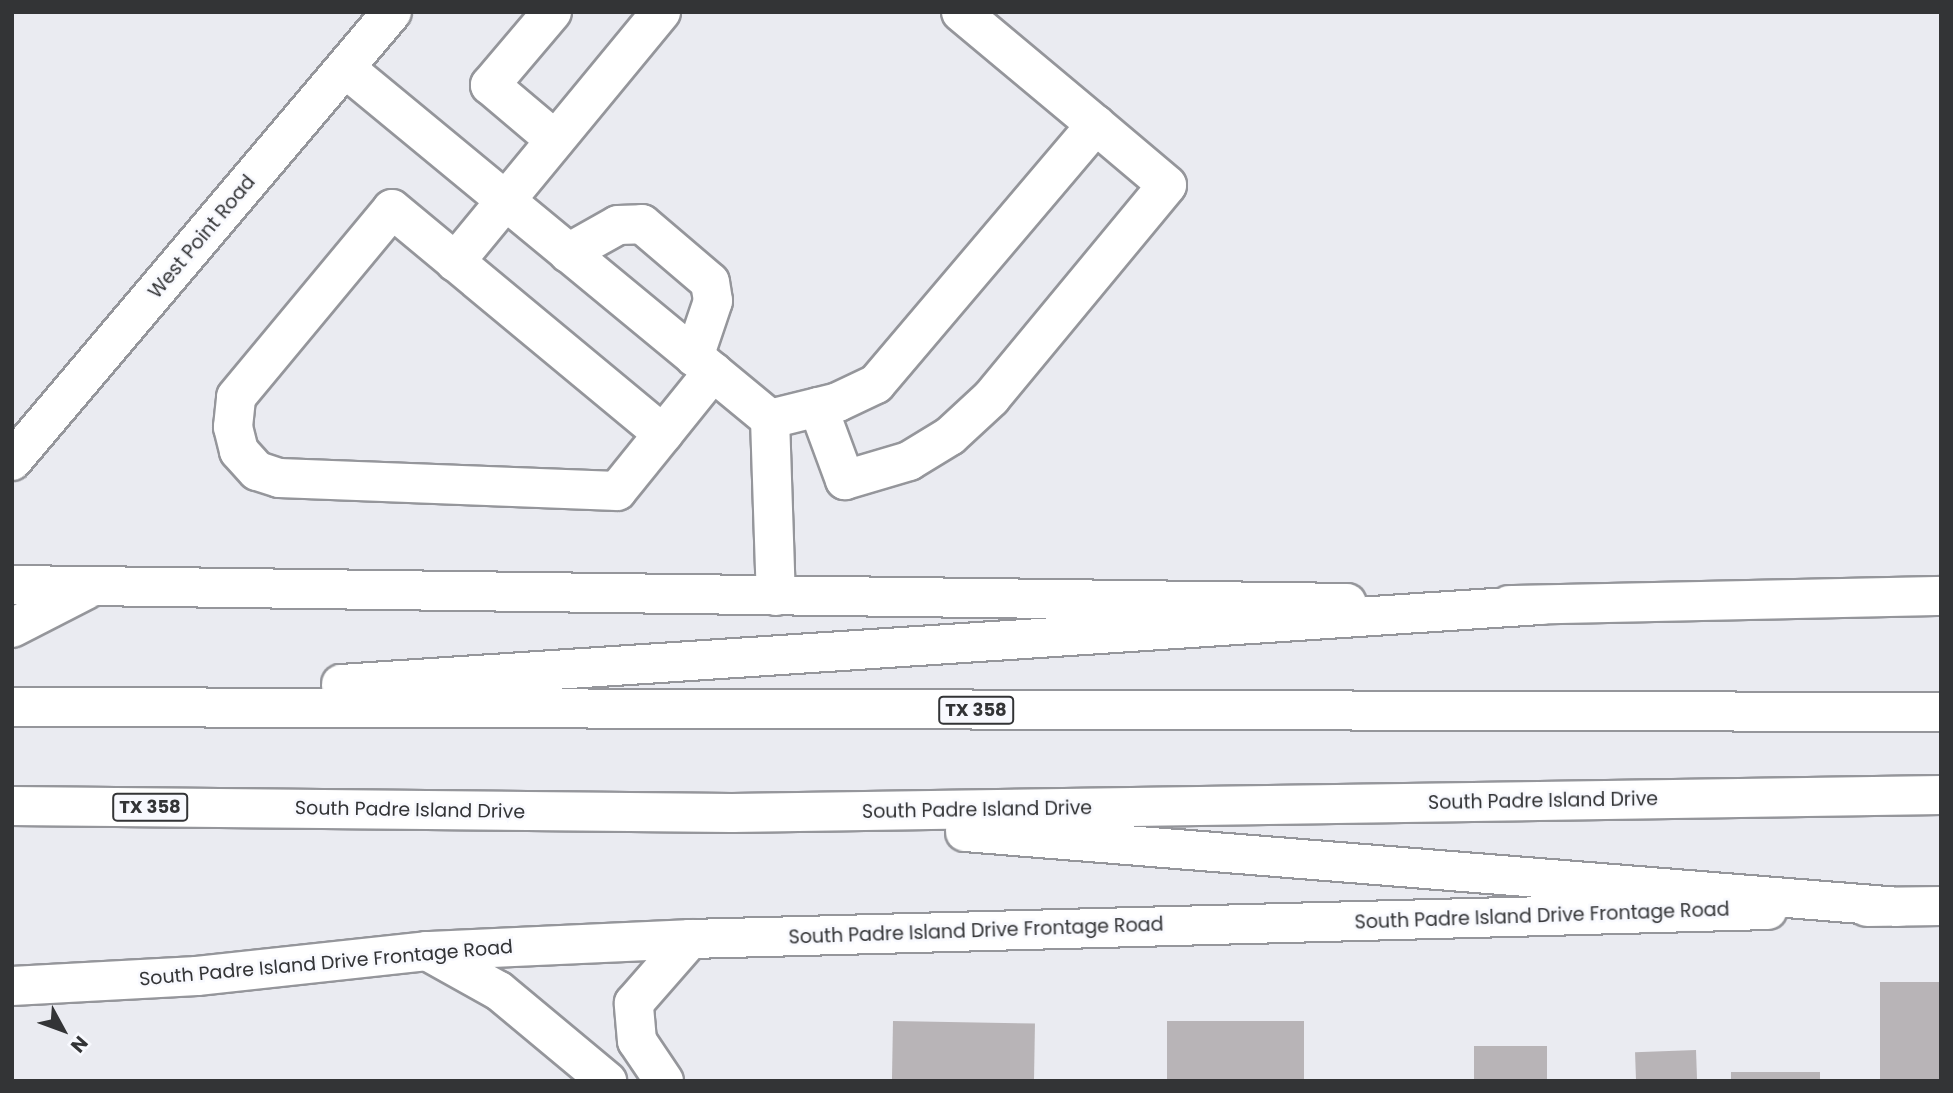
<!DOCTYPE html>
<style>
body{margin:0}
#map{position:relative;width:1953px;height:1093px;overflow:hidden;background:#eaebf1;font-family:Poppins,sans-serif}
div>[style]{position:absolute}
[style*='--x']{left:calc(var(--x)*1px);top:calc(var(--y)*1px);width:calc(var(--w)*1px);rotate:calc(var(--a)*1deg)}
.building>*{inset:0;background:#b8b4b7;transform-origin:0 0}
.roads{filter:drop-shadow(2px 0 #95969b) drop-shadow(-2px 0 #95969b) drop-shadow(0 2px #95969b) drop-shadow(0 -2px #95969b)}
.minor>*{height:38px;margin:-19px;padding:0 19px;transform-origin:19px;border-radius:19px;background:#fff}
.major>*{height:38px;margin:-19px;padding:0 19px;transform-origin:19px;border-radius:19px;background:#fff}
.highway>*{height:38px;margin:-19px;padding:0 19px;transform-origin:19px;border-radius:19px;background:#fff}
span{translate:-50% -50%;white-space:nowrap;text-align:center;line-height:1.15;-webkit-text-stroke:5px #f8f9fe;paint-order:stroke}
.shield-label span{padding:2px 5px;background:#f8f9fe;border:2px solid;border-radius:5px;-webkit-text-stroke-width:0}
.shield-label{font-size:18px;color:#333436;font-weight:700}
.street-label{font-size:19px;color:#333436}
.frame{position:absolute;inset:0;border:14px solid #333436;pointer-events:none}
.north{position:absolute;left:28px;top:995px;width:70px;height:70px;-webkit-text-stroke:5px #f8f9fe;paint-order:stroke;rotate:131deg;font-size:19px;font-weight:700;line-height:28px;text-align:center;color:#333436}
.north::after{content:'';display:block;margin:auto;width:24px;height:32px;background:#333436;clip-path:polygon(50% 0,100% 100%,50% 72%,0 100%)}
</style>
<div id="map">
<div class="building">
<div style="left:1880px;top:982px;width:61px;height:99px"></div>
<div style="left:893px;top:1021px;width:142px;height:60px;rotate:1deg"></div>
<div style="left:1167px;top:1021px;width:137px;height:60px"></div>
<div style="left:1474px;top:1046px;width:73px;height:35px"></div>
<div style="left:1696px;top:1050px;width:31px;height:61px;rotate:88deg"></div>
<div style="left:1731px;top:1072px;width:89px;height:9px"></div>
</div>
<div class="roads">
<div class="minor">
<div style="--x:552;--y:12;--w:96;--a:130.3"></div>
<div style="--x:490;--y:85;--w:85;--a:40.2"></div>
<div style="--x:345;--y:68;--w:551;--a:39.55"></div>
<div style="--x:770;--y:419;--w:177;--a:88.1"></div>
<div style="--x:568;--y:253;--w:57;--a:-29.2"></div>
<div style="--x:618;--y:225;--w:24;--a:-2"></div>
<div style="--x:642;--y:224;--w:89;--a:40.5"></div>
<div style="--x:710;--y:282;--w:19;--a:81"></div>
<div style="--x:713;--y:301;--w:59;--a:108.7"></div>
<div style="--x:455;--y:262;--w:324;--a:-50.5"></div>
<div style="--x:818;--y:407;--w:78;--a:69.7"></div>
<div style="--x:845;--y:480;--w:67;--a:-16.5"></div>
<div style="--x:909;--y:461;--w:48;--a:-31.4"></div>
<div style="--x:950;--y:436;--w:56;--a:-42.8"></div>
<div style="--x:991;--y:398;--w:276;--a:-50.4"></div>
<div style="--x:1167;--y:185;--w:93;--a:-139.8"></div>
<div style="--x:770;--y:419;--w:70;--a:-14"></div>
<div style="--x:838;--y:402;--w:42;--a:-25.3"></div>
<div style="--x:876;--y:384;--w:340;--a:-49.7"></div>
<div style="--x:1096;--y:125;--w:176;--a:-140.1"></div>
<div style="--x:663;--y:434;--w:73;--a:128.9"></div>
<div style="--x:617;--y:491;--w:338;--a:-177.8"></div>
<div style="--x:279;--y:478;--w:23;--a:-162"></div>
<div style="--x:257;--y:471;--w:27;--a:-132"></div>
<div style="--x:239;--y:451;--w:25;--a:-104"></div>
<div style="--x:233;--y:427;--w:30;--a:-84"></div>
<div style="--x:236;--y:397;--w:244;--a:-50.3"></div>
<div style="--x:392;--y:209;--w:352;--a:39.7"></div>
<div style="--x:663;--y:434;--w:80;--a:-51.1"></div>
<div style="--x:12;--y:461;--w:588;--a:-49.76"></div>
<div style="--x:427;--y:951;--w:82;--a:29.1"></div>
<div style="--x:499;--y:991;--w:141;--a:39.8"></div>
<div style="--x:664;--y:1081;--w:48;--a:-124"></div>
<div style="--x:637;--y:1041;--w:38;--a:-95"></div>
<div style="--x:634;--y:1003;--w:85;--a:-48.8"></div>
</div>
<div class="major">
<div style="--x:12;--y:585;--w:1335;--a:0.77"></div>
<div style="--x:1509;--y:605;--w:432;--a:-1.2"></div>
<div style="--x:12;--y:628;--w:83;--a:-27.2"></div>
<div style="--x:1867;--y:907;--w:74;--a:-0.8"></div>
<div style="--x:12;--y:986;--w:185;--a:-3.1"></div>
<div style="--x:197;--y:976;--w:231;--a:-6.2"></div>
<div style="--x:427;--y:951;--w:263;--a:-2.6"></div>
<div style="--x:690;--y:939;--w:1078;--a:-1.54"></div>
</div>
<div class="highway">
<div style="--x:341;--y:684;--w:1203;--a:-3.77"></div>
<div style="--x:12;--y:707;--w:1929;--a:0.15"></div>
<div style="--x:12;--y:806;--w:720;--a:0.56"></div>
<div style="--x:732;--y:813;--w:1209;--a:-0.85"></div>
<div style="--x:965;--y:832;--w:937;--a:4.59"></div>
</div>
</div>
<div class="shield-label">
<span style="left:976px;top:710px">TX 358</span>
<span style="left:150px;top:807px">TX 358</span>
</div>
<div class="street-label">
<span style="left:202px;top:237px;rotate:-50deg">West Point Road</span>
<span style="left:1543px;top:801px;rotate:-1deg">South Padre Island Drive</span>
<span style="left:410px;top:810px;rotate:1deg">South Padre Island Drive</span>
<span style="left:977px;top:810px;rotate:-1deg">South Padre Island Drive</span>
<span style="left:1542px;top:916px;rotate:-2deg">South Padre Island Drive Frontage Road</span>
<span style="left:976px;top:931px;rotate:-2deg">South Padre Island Drive Frontage Road</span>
<span style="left:326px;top:963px;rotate:-5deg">South Padre Island Drive Frontage Road</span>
</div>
<div class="frame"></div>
<div class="north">N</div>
</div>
